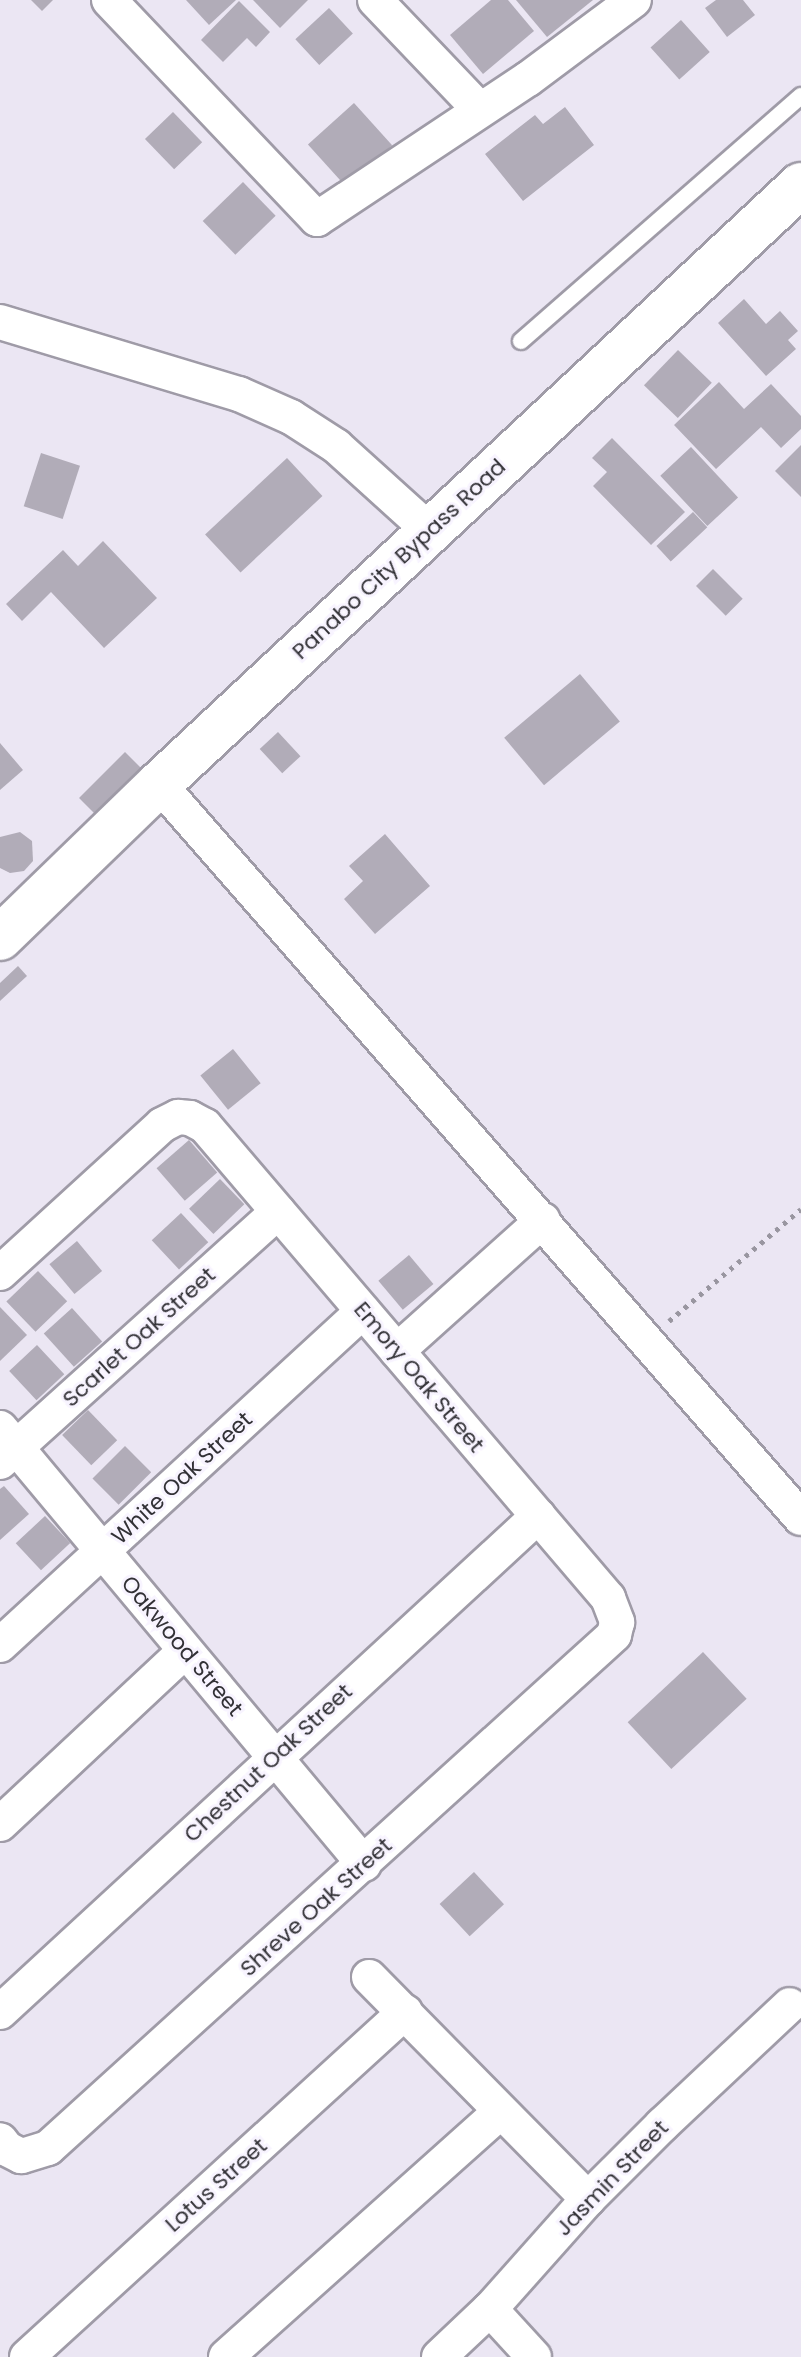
<!DOCTYPE html>
<style>
body{margin:0}
#map{position:relative;width:801px;height:2357px;overflow:hidden;background:#ebe6f3;font-family:Poppins,sans-serif}
div>[style]{position:absolute}
[style*='--x']{left:calc(var(--x)*1px);top:calc(var(--y)*1px);width:calc(var(--w)*1px);rotate:calc(var(--a)*1deg)}
.building>*{inset:0;background:#b1acb8;transform-origin:0 0}
.path>*{height:5px;margin-top:-2.5px;transform-origin:0;background:repeating-linear-gradient(90deg,#9996a0 0 4px,transparent 0 10px)}
.roads{filter:drop-shadow(2px 0 #9f9ba7) drop-shadow(-2px 0 #9f9ba7) drop-shadow(0 2px #9f9ba7) drop-shadow(0 -2px #9f9ba7)}
.service>*{height:16px;margin:-8px;padding:0 8px;transform-origin:8px;border-radius:8px;background:#fff}
.minor>*{height:34px;margin:-17px;padding:0 17px;transform-origin:17px;border-radius:17px;background:#fff}
.secondary>*{height:44px;margin:-22px;padding:0 22px;transform-origin:22px;border-radius:22px;background:#fff}
span{translate:-50% -50%;white-space:nowrap;text-align:center;line-height:1.15;-webkit-text-stroke:6px #f8f4ff;paint-order:stroke}
.street-label{font-size:22px;color:#323136}
</style>
<div id="map">
<div class="building">
<div style="clip-path:polygon(31px 0,53px 0,42px 11px)"></div>
<div style="clip-path:polygon(186px 0,236px 0,209px 25px)"></div>
<div style="clip-path:polygon(253px 0,308px 0,280px 28px)"></div>
<div style="clip-path:polygon(491px 0,508px 0,534px 31px,483px 74px,450px 35px)"></div>
<div style="clip-path:polygon(516px 0,593px 0,547px 37px)"></div>
<div style="clip-path:polygon(716px 0,743px 0,755px 15px,727px 37px,705px 8px)"></div>
<div style="clip-path:polygon(239px 1px,270px 32px,256px 47px,247px 38px,223px 62px,201px 40px)"></div>
<div style="left:329px;top:8px;width:35px;height:46px;rotate:47deg"></div>
<div style="left:681px;top:20px;width:43px;height:41px;rotate:48deg"></div>
<div style="left:354px;top:103px;width:57px;height:62px;rotate:48deg"></div>
<div style="clip-path:polygon(565px 107px,594px 145px,523px 201px,485px 154px,535px 115px,543px 124px)"></div>
<div style="left:173px;top:112px;width:42px;height:39px;rotate:46deg"></div>
<div style="left:243px;top:182px;width:47px;height:56px;rotate:46deg"></div>
<div style="clip-path:polygon(744px 299px,766px 324px,780px 311px,798px 331px,788px 340px,796px 349px,766px 376px,718px 323px)"></div>
<div style="left:678px;top:350px;width:47px;height:49px;rotate:44deg"></div>
<div style="clip-path:polygon(719px 382px,744px 409px,771px 384px,801px 416px,801px 429px,781px 448px,761px 427px,716px 469px,674px 425px)"></div>
<div style="clip-path:polygon(612px 438px,685px 512px,651px 545px,593px 486px,607px 472px,592px 458px)"></div>
<div style="clip-path:polygon(801px 445px,801px 497px,775px 471px)"></div>
<div style="left:691px;top:447px;width:69px;height:42px;rotate:47deg"></div>
<div style="left:41px;top:453px;width:41px;height:56px;rotate:18deg"></div>
<div style="left:287px;top:458px;width:52px;height:112px;rotate:47deg"></div>
<div style="left:693px;top:512px;width:21px;height:50px;rotate:47deg"></div>
<div style="clip-path:polygon(103px 541px,157px 598px,104px 648px,51px 592px,22px 621px,6px 604px,63px 550px,78px 566px)"></div>
<div style="left:713px;top:569px;width:42px;height:24px;rotate:45deg"></div>
<div style="left:580px;top:674px;width:62px;height:99px;rotate:50deg"></div>
<div style="left:278px;top:732px;width:33px;height:25px;rotate:47deg"></div>
<div style="clip-path:polygon(0 743px,23px 770px,0 790px)"></div>
<div style="left:125px;top:752px;width:24px;height:65px;rotate:45deg"></div>
<div style="clip-path:polygon(20px 832px,32px 841px,33px 861px,24px 871px,10px 873px,0 868px,0 837px)"></div>
<div style="clip-path:polygon(385px 834px,430px 886px,375px 934px,344px 899px,363px 881px,349px 866px)"></div>
<div style="clip-path:polygon(18px 966px,27px 976px,0 1001px,0 983px)"></div>
<div style="left:233px;top:1049px;width:44px;height:42px;rotate:51deg"></div>
<div style="left:189px;top:1140px;width:43px;height:43px;rotate:49deg"></div>
<div style="left:220px;top:1179px;width:35px;height:43px;rotate:46deg"></div>
<div style="left:181px;top:1213px;width:40px;height:40px;rotate:47deg"></div>
<div style="left:77px;top:1241px;width:39px;height:36px;rotate:50deg"></div>
<div style="left:409px;top:1255px;width:38px;height:40px;rotate:50deg"></div>
<div style="left:38px;top:1271px;width:42px;height:44px;rotate:46deg"></div>
<div style="clip-path:polygon(0 1307px,27px 1335px,0 1361px)"></div>
<div style="left:72px;top:1308px;width:45px;height:38px;rotate:48deg"></div>
<div style="left:37px;top:1345px;width:40px;height:38px;rotate:47deg"></div>
<div style="left:88px;top:1410px;width:42px;height:36px;rotate:46deg"></div>
<div style="left:125px;top:1446px;width:37px;height:46px;rotate:45deg"></div>
<div style="clip-path:polygon(4px 1486px,29px 1514px,0 1540px,0 1489px)"></div>
<div style="left:45px;top:1516px;width:37px;height:40px;rotate:47deg"></div>
<div style="left:703px;top:1652px;width:64px;height:103px;rotate:47deg"></div>
<div style="left:474px;top:1872px;width:44px;height:47px;rotate:47deg"></div>
</div>
<div class="path">
<div style="--x:669;--y:1321;--w:173;--a:-40.3"></div>
</div>
<div class="roads">
<div class="service">
<div style="--x:521;--y:341;--w:372;--a:-41.2"></div>
</div>
<div class="minor">
<div style="--x:109;--y:0;--w:302;--a:46.5"></div>
<div style="--x:317;--y:219;--w:253;--a:-33.6"></div>
<div style="--x:528;--y:79;--w:132;--a:-36.7"></div>
<div style="--x:375;--y:0;--w:151;--a:46.3"></div>
<div style="--x:0;--y:322;--w:250;--a:16.8"></div>
<div style="--x:239;--y:394;--w:57;--a:23.9"></div>
<div style="--x:291;--y:417;--w:54;--a:32.8"></div>
<div style="--x:336;--y:446;--w:125;--a:42.1"></div>
<div style="--x:159;--y:784;--w:975;--a:48.83"></div>
<div style="--x:0;--y:1273;--w:219;--a:-42.4"></div>
<div style="--x:162;--y:1125;--w:18;--a:-27"></div>
<div style="--x:178;--y:1117;--w:12;--a:5"></div>
<div style="--x:190;--y:1118;--w:17;--a:28"></div>
<div style="--x:205;--y:1126;--w:621;--a:49.51"></div>
<div style="--x:608;--y:1598;--w:26;--a:69"></div>
<div style="--x:617;--y:1622;--w:13;--a:103"></div>
<div style="--x:614;--y:1635;--w:764;--a:137.81"></div>
<div style="--x:48;--y:2148;--w:28;--a:163"></div>
<div style="--x:21;--y:2156;--w:16;--a:-153"></div>
<div style="--x:7;--y:2149;--w:11;--a:-128"></div>
<div style="--x:397;--y:1351;--w:196;--a:-41.9"></div>
<div style="--x:0;--y:1428;--w:568;--a:50.14"></div>
<div style="--x:0;--y:1462;--w:374;--a:-42"></div>
<div style="--x:0;--y:1645;--w:493;--a:-42.6"></div>
<div style="--x:0;--y:1824;--w:252;--a:-43.1"></div>
<div style="--x:369;--y:1977;--w:312;--a:45.4"></div>
<div style="--x:0;--y:2012;--w:732;--a:-42.67"></div>
<div style="--x:490;--y:2309;--w:65;--a:47.5"></div>
<div style="--x:27;--y:2357;--w:512;--a:-42.39"></div>
<div style="--x:226;--y:2357;--w:368;--a:-41.8"></div>
<div style="--x:439;--y:2357;--w:70;--a:-43.3"></div>
<div style="--x:490;--y:2309;--w:147;--a:-48.3"></div>
<div style="--x:588;--y:2199;--w:105;--a:-45"></div>
<div style="--x:662;--y:2125;--w:175;--a:-43.2"></div>
</div>
<div class="secondary">
<div style="--x:0;--y:938;--w:221;--a:-44.1"></div>
<div style="--x:159;--y:784;--w:878;--a:-43.02"></div>
</div>
</div>
<div class="street-label">
<span style="left:399px;top:559px;rotate:-43deg">Panabo City Bypass Road</span>
<span style="left:139px;top:1337px;rotate:-42deg">Scarlet Oak Street</span>
<span style="left:419px;top:1377px;rotate:50deg">Emory Oak Street</span>
<span style="left:182px;top:1478px;rotate:-43deg">White Oak Street</span>
<span style="left:182px;top:1646px;rotate:50deg">Oakwood Street</span>
<span style="left:268px;top:1763px;rotate:-43deg">Chestnut Oak Street</span>
<span style="left:316px;top:1907px;rotate:-42deg">Shreve Oak Street</span>
<span style="left:612px;top:2178px;rotate:-46deg">Jasmin Street</span>
<span style="left:216px;top:2185px;rotate:-42deg">Lotus Street</span>
</div>
</div>
